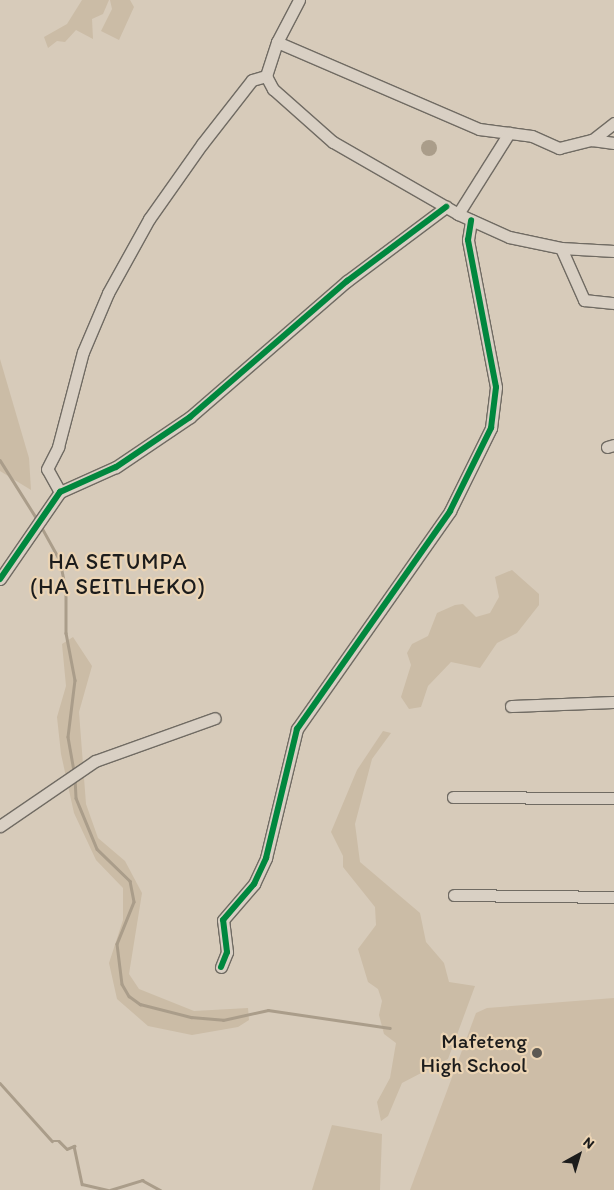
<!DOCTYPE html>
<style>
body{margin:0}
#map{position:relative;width:614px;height:1190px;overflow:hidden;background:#d7cbba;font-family:Itim,sans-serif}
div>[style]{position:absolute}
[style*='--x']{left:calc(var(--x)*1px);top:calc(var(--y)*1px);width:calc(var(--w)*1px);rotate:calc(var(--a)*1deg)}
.built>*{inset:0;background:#cdbda7}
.green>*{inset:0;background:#cbbca6}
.water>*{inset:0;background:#aa9d8a}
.round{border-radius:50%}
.stream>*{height:2.5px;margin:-1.25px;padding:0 1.25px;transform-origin:1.25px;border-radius:1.25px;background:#aa9d8a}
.roads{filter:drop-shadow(1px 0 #706b63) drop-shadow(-1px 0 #706b63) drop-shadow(0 1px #706b63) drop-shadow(0 -1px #706b63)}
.minor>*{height:11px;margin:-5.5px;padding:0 5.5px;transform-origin:5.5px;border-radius:5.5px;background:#d9d0c4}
.cycleway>*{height:6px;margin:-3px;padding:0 3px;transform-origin:3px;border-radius:3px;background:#00873e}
.dots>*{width:14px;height:14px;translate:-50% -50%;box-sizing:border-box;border:2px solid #ebd4b4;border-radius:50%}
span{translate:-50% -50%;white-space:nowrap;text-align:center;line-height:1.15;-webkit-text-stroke:4.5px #ebd4b4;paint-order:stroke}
.poi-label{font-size:21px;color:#1c1c1c}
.right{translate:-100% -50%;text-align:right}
.neighbourhood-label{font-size:22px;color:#1c1c1c;letter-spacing:1px}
.north{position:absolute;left:554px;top:1130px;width:50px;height:50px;-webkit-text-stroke:4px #ebd4b4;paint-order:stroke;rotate:39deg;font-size:14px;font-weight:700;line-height:20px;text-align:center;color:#1c1c1c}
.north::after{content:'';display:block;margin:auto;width:18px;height:22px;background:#1c1c1c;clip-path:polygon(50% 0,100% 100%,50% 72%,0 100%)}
</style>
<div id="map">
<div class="built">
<div style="clip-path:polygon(614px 998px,614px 1190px,410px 1190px,476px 1013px,487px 1008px)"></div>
</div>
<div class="green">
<div style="clip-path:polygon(82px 0,109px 0,103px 14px,92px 19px,93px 39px,76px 30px,65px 42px,57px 41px,48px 48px,44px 37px,67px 24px)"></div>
<div style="clip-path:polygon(110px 0,130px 0,134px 7px,119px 40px,101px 31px,112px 9px)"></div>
<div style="clip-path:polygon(0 359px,29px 458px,31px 490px,0 471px)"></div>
<div style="clip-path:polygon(512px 570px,539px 594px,539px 605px,517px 633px,497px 643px,480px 668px,451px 662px,428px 686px,421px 707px,409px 709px,401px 697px,411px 665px,407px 653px,412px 644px,428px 636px,437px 613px,455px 605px,463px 604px,476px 617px,490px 613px,499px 597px,495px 577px)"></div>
<div style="clip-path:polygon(73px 637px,92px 666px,79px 712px,86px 804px,98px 838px,125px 861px,142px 893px,129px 974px,139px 989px,194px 1011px,248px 1008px,249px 1020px,238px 1027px,192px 1035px,148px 1026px,117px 999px,109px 963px,123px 920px,123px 888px,96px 860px,74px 813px,61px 754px,57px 717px,66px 686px,62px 644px)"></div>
<div style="clip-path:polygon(383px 731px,391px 733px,372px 759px,355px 824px,360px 862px,420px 913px,426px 942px,444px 963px,449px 982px,475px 986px,448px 1059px,402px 1083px,388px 1116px,381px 1121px,377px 1102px,390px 1078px,396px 1043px,384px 1034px,379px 1015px,382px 1001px,378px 989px,368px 982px,358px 949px,376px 925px,375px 907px,343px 867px,343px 856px,331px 832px,357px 770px)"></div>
<div style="clip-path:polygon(332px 1125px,382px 1134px,380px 1190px,312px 1190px)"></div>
</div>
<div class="water">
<div class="round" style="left:421px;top:140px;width:16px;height:16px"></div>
</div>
<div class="stream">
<div style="--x:0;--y:460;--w:70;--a:57.9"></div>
<div style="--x:41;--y:526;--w:39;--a:61"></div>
<div style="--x:60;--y:560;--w:31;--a:79"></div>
<div style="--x:66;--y:590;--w:43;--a:90"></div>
<div style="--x:66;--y:633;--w:48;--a:79.2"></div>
<div style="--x:75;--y:680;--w:57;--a:97"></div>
<div style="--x:68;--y:737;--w:34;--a:80"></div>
<div style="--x:75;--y:778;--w:20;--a:87"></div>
<div style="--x:76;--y:798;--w:55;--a:67.6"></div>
<div style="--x:97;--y:849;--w:46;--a:44.1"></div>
<div style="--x:130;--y:881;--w:21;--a:79"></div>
<div style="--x:134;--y:902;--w:45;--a:112"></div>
<div style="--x:117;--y:944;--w:40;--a:82.9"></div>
<div style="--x:122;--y:984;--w:14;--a:60"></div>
<div style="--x:129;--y:996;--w:14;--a:36"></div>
<div style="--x:140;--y:1004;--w:53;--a:14.3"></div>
<div style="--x:191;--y:1017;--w:32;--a:5"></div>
<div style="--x:223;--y:1020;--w:46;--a:-12.5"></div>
<div style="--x:268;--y:1010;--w:123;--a:8.4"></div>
<div style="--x:0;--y:1083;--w:78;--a:48.1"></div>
<div style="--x:52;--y:1141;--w:7;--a:0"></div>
<div style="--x:59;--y:1141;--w:11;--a:45"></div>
<div style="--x:67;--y:1149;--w:8;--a:-23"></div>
<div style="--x:74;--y:1146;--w:39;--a:78"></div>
<div style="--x:82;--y:1184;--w:26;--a:13"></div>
<div style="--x:110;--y:1190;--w:34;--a:-17"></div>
<div style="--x:142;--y:1180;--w:21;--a:29"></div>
</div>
<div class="roads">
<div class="minor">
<div style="--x:299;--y:0;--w:47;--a:117.6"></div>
<div style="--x:277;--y:42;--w:36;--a:108"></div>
<div style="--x:266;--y:76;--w:15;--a:62"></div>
<div style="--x:273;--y:89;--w:80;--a:41.5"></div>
<div style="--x:333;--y:142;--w:144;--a:29.9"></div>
<div style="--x:458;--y:214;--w:56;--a:24.3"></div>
<div style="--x:509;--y:237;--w:53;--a:11.9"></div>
<div style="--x:561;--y:248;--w:53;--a:3.2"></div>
<div style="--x:277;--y:42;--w:220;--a:23.3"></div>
<div style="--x:479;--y:129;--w:53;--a:7.5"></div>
<div style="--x:532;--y:136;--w:30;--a:24"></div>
<div style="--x:559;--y:148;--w:34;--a:-14"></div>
<div style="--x:614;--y:123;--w:28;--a:142"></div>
<div style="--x:592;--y:140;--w:22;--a:8"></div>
<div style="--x:458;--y:214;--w:96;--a:-57.8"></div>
<div style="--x:561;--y:248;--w:57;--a:66.1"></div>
<div style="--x:584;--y:300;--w:30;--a:6"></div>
<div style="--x:607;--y:447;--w:7;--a:-16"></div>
<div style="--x:60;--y:492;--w:26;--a:-119"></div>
<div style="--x:47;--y:469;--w:25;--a:-63"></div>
<div style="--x:58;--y:447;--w:98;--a:-75.3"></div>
<div style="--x:83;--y:352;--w:64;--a:-67"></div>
<div style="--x:108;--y:293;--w:85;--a:-61"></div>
<div style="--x:149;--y:219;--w:92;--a:-54.8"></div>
<div style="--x:202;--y:144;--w:81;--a:-52"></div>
<div style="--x:252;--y:80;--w:15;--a:-16"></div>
<div style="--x:0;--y:579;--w:106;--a:-55.4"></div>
<div style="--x:60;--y:492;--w:61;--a:-24.1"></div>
<div style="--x:116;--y:467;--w:89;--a:-34"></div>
<div style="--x:190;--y:417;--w:208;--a:-40.9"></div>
<div style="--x:347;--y:281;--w:124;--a:-36.8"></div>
<div style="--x:511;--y:706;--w:103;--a:-2.2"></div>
<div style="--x:453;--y:797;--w:161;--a:0.4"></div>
<div style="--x:0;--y:826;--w:115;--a:-34.4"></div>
<div style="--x:95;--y:761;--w:127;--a:-19.7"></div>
<div style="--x:454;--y:895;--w:160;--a:0.7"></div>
<div style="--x:221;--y:967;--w:16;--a:-68"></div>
<div style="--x:227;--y:952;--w:32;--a:-97"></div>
<div style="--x:223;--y:920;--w:48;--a:-49.3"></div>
<div style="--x:254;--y:884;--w:29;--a:-65"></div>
<div style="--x:266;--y:858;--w:133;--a:-76.5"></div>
<div style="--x:297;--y:729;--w:266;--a:-54.9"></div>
<div style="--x:450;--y:511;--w:93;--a:-63.7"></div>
<div style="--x:491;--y:428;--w:41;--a:-83"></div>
<div style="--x:496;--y:387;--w:150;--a:-100.8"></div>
<div style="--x:468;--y:240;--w:20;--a:-81"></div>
</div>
</div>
<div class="cycleway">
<div style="--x:0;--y:579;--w:106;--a:-55.4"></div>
<div style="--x:60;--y:492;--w:61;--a:-24.1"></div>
<div style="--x:116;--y:467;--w:89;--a:-34"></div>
<div style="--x:190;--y:417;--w:208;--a:-40.9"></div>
<div style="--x:347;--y:281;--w:124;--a:-36.8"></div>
<div style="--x:221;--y:967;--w:16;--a:-68"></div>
<div style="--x:227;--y:952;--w:32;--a:-97"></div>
<div style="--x:223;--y:920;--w:48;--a:-49.3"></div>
<div style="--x:254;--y:884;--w:29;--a:-65"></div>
<div style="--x:266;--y:858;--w:133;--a:-76.5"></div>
<div style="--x:297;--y:729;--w:266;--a:-54.9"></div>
<div style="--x:450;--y:511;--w:93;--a:-63.7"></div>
<div style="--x:491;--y:428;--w:41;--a:-83"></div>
<div style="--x:496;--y:387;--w:150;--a:-100.8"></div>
<div style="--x:468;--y:240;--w:20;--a:-81"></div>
</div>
<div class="dots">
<div style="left:537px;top:1053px;background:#5d5953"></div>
</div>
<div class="poi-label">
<span class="right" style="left:527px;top:1053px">Mafeteng<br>High School</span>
</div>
<div class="neighbourhood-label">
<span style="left:118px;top:574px">HA SETUMPA<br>(HA SEITLHEKO)</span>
</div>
<div class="north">N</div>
</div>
